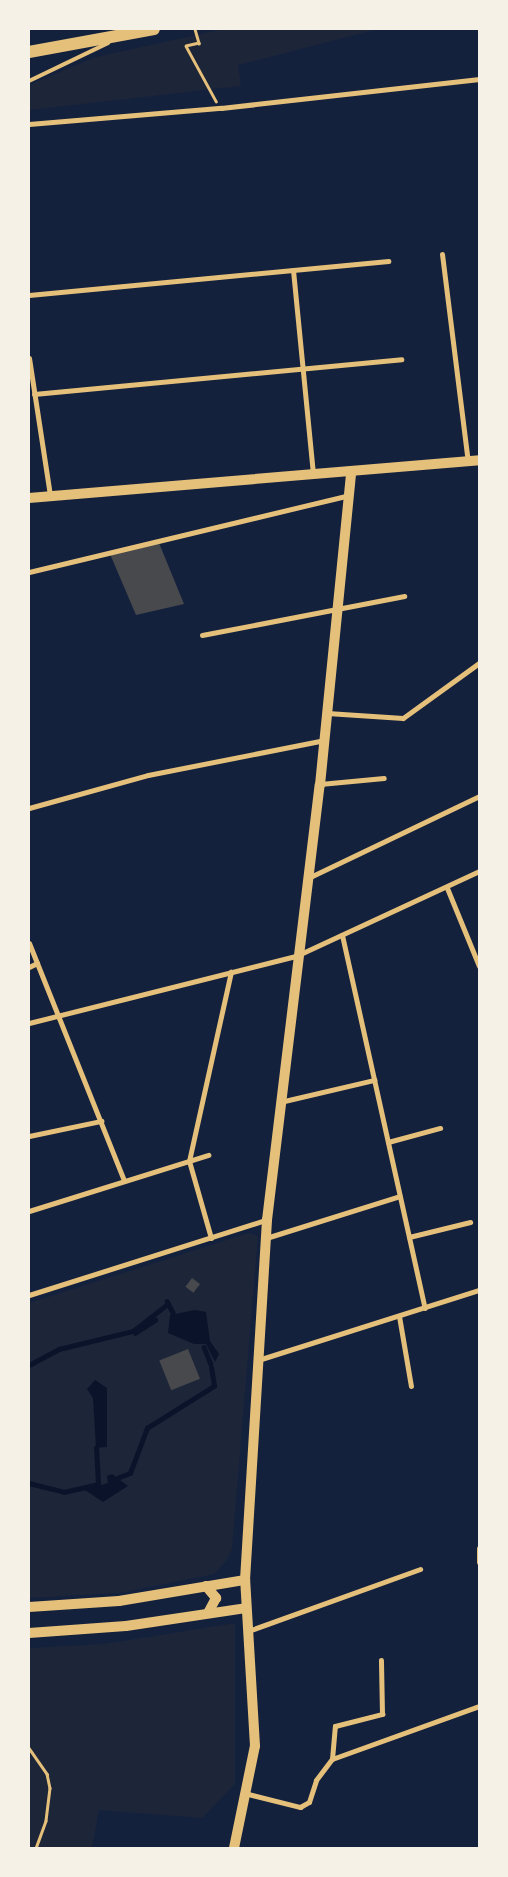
<!DOCTYPE html>
<style>
body{margin:0}
#map{position:relative;width:508px;height:1877px;overflow:hidden;background:#14213d;font-family:"Public Sans",sans-serif}
div>[style]{position:absolute}
[style*='--x']{left:calc(var(--x)*1px);top:calc(var(--y)*1px);width:calc(var(--w)*1px);rotate:calc(var(--a)*1deg)}
.green>*{inset:0;background:#1d2539}
.water>*{inset:0;background:#0b132b}
.stream>*{height:4.5px;margin:-2.25px;padding:0 2.25px;transform-origin:2.25px;border-radius:2.25px;background:#0b132b}
.building>*{inset:0;background:#48494c;transform-origin:0 0}
.path>*{height:2.5px;margin:-1.25px;padding:0 1.25px;transform-origin:1.25px;border-radius:1.25px;background:#e5c07b}
.service>*{height:4px;margin:-2px;padding:0 2px;transform-origin:2px;border-radius:2px;background:#e5c07b}
.minor>*{height:5px;margin:-2.5px;padding:0 2.5px;transform-origin:2.5px;border-radius:2.5px;background:#e5c07b}
.secondary>*{height:10px;margin:-5px;padding:0 5px;transform-origin:5px;border-radius:5px;background:#e5c07b}
.trunk>*{height:12px;margin:-6px;padding:0 6px;transform-origin:6px;border-radius:6px;background:#e5c07b}
span{translate:-50% -50%;white-space:nowrap;text-align:center;line-height:1.15;-webkit-text-stroke:4.5px #f6f1e7;paint-order:stroke}
.frame{position:absolute;inset:0;border:30px solid #f6f1e7;pointer-events:none}
</style>
<div id="map">
<div class="green">
<div style="clip-path:polygon(224px 29px,378px 29px,238px 65px,241px 86px,29px 110px,29px 85px,96px 57px)"></div>
<div style="clip-path:polygon(249px 1233px,258px 1236px,232px 1549px,226px 1561px,214px 1574px,119px 1593px,29px 1598px,29px 1303px)"></div>
<div style="clip-path:polygon(235px 1623px,235px 1784px,202px 1818px,99px 1810px,92px 1848px,29px 1848px,29px 1648px,104px 1644px)"></div>
</div>
<div class="water">
<div style="clip-path:polygon(195px 1310px,206px 1312px,210px 1341px,219px 1354px,215px 1362px,206px 1344px,194px 1344px,168px 1333px,170px 1315px)"></div>
<div style="clip-path:polygon(95px 1380px,107px 1388px,107px 1447px,96px 1448px,93px 1398px,87px 1389px)"></div>
<div style="clip-path:polygon(112px 1474px,128px 1486px,103px 1502px,85px 1490px,108px 1483px,107px 1476px)"></div>
</div>
<div class="stream">
<div style="--x:167;--y:1301;--w:13;--a:63"></div>
<div style="--x:135;--y:1333;--w:24;--a:-33"></div>
<div style="--x:204;--y:1347;--w:18;--a:68"></div>
<div style="--x:29;--y:1365;--w:34;--a:-28"></div>
<div style="--x:59;--y:1349;--w:76;--a:-13.7"></div>
<div style="--x:133;--y:1331;--w:41;--a:-38"></div>
<div style="--x:117;--y:1478;--w:14;--a:-21"></div>
<div style="--x:130;--y:1473;--w:48;--a:-69.3"></div>
<div style="--x:147;--y:1428;--w:79;--a:-32.1"></div>
<div style="--x:214;--y:1386;--w:18;--a:-99"></div>
<div style="--x:29;--y:1483;--w:36;--a:14"></div>
<div style="--x:64;--y:1492;--w:35;--a:-13"></div>
<div style="--x:98;--y:1484;--w:36;--a:-93"></div>
</div>
<div class="building">
<div style="clip-path:polygon(159px 543px,184px 604px,136px 615px,110px 554px)"></div>
<div style="left:192px;top:1278px;width:10px;height:11px;rotate:37deg"></div>
<div style="left:188px;top:1349px;width:32px;height:31px;rotate:68deg"></div>
</div>
<div class="path">
<div style="--x:195;--y:29;--w:15;--a:74"></div>
<div style="--x:199;--y:43;--w:13;--a:167"></div>
<div style="--x:186;--y:46;--w:63;--a:61.4"></div>
<div style="--x:29;--y:1748;--w:32;--a:55"></div>
<div style="--x:47;--y:1774;--w:14;--a:78"></div>
<div style="--x:50;--y:1788;--w:33;--a:97"></div>
<div style="--x:46;--y:1821;--w:29;--a:110"></div>
</div>
<div class="service">
<div style="--x:29;--y:81;--w:88;--a:-25.7"></div>
</div>
<div class="minor">
<div style="--x:29;--y:124;--w:193;--a:-4.8"></div>
<div style="--x:221;--y:108;--w:260;--a:-6.4"></div>
<div style="--x:442;--y:254;--w:210;--a:82.9"></div>
<div style="--x:293;--y:270;--w:205;--a:84.4"></div>
<div style="--x:29;--y:295;--w:361;--a:-5.4"></div>
<div style="--x:29;--y:358;--w:140;--a:81.3"></div>
<div style="--x:34;--y:394;--w:369;--a:-5.4"></div>
<div style="--x:29;--y:572;--w:329;--a:-13.5"></div>
<div style="--x:202;--y:635;--w:206;--a:-10.9"></div>
<div style="--x:327;--y:713;--w:76;--a:3.8"></div>
<div style="--x:403;--y:718;--w:94;--a:-35.9"></div>
<div style="--x:320;--y:784;--w:64;--a:-5.4"></div>
<div style="--x:29;--y:808;--w:123;--a:-15.5"></div>
<div style="--x:148;--y:775;--w:179;--a:-11.2"></div>
<div style="--x:308;--y:878;--w:190;--a:-25.6"></div>
<div style="--x:447;--y:888;--w:84;--a:67.7"></div>
<div style="--x:342;--y:935;--w:382;--a:77.5"></div>
<div style="--x:29;--y:943;--w:256;--a:68.2"></div>
<div style="--x:29;--y:967;--w:9;--a:-27"></div>
<div style="--x:29;--y:1023;--w:275;--a:-14.1"></div>
<div style="--x:296;--y:956;--w:202;--a:-24.9"></div>
<div style="--x:280;--y:1102;--w:97;--a:-13.2"></div>
<div style="--x:29;--y:1136;--w:74;--a:-11.8"></div>
<div style="--x:388;--y:1142;--w:54;--a:-15.1"></div>
<div style="--x:29;--y:1211;--w:188;--a:-17.4"></div>
<div style="--x:409;--y:1237;--w:63;--a:-13.8"></div>
<div style="--x:211;--y:1238;--w:80;--a:-105.9"></div>
<div style="--x:189;--y:1161;--w:194;--a:-77.5"></div>
<div style="--x:266;--y:1238;--w:140;--a:-17.4"></div>
<div style="--x:29;--y:1295;--w:249;--a:-17.6"></div>
<div style="--x:399;--y:1316;--w:71;--a:80.3"></div>
<div style="--x:258;--y:1360;--w:232;--a:-17.6"></div>
<div style="--x:479;--y:1548;--w:14;--a:90"></div>
<div style="--x:248;--y:1631;--w:183;--a:-19.8"></div>
<div style="--x:332;--y:1759;--w:156;--a:-19.8"></div>
<div style="--x:248;--y:1794;--w:54;--a:14"></div>
<div style="--x:300;--y:1807;--w:10;--a:-29"></div>
<div style="--x:309;--y:1802;--w:23;--a:-72"></div>
<div style="--x:316;--y:1780;--w:26;--a:-53"></div>
<div style="--x:332;--y:1759;--w:33;--a:-85"></div>
<div style="--x:335;--y:1726;--w:49;--a:-14.3"></div>
<div style="--x:382;--y:1714;--w:54;--a:-91.1"></div>
</div>
<div class="secondary">
<div style="--x:29;--y:498;--w:452;--a:-4.8"></div>
<div style="--x:206;--y:1586;--w:16;--a:50"></div>
<div style="--x:216;--y:1598;--w:17;--a:118"></div>
<div style="--x:29;--y:1607;--w:90;--a:-3.8"></div>
<div style="--x:119;--y:1601;--w:128;--a:-9.5"></div>
<div style="--x:29;--y:1633;--w:97;--a:-4.1"></div>
<div style="--x:126;--y:1626;--w:121;--a:-8.5"></div>
<div style="--x:234;--y:1848;--w:104;--a:-78.4"></div>
<div style="--x:255;--y:1746;--w:166;--a:-93.4"></div>
<div style="--x:245;--y:1580;--w:361;--a:-86.5"></div>
<div style="--x:267;--y:1220;--w:438;--a:-83.1"></div>
<div style="--x:320;--y:785;--w:315;--a:-84.3"></div>
</div>
<div class="trunk">
<div style="--x:29;--y:52;--w:127;--a:-10.4"></div>
</div>
<div class="frame"></div>
</div>
